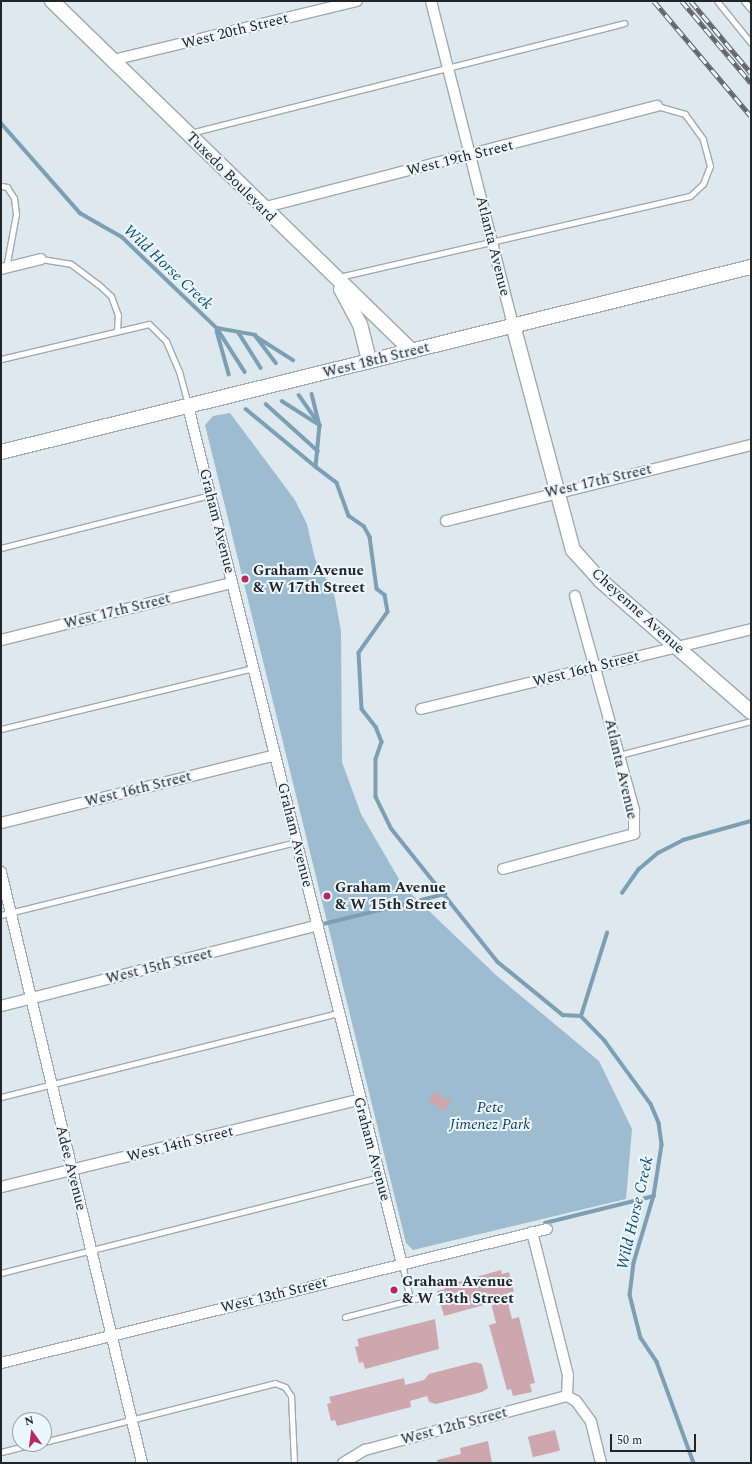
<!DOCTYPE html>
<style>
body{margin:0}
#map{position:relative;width:752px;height:1464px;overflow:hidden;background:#dee9ef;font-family:Spectral,serif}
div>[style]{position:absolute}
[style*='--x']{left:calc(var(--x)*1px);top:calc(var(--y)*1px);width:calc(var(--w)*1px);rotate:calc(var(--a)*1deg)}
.green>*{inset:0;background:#9dbcd0}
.stream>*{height:3.5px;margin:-1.75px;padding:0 1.75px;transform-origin:1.75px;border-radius:1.75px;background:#7d9fb3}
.building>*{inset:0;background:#cda6ae;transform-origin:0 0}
.roads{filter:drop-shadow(1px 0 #9fa9af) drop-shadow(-1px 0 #9fa9af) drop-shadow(0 1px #9fa9af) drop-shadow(0 -1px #9fa9af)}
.lane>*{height:5px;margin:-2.5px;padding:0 2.5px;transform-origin:2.5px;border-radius:2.5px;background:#fff}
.street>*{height:10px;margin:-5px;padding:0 5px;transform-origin:5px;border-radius:5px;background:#fff}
.secondary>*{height:14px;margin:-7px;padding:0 7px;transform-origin:7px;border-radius:7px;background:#fff}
.rail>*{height:4.5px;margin-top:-2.25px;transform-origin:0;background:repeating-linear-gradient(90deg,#ebf6fd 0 9px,#5e6468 0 18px);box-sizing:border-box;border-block:1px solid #5e6468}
.dots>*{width:11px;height:11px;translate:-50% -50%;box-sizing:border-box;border:2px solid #ebf6fd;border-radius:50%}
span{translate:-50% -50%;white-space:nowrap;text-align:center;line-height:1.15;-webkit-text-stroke:4px #ebf6fd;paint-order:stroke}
.street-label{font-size:15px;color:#212527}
.poi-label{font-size:15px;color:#212527;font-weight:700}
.left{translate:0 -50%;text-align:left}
.park-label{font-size:15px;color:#0e3c53;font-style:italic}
.water-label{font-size:16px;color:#114f6d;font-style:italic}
.frame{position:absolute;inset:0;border:2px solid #212527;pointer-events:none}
.north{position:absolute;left:12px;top:1412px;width:40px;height:40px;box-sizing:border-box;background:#ebf6fd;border:1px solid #9aa2a7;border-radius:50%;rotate:346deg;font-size:11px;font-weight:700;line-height:16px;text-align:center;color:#212527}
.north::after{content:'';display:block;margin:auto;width:14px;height:18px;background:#b6295e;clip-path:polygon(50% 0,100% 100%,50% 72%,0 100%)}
.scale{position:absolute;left:610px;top:1434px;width:86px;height:18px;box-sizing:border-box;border:2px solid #212527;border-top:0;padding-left:5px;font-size:12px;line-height:14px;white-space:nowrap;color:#212527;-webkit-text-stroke:3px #ebf6fd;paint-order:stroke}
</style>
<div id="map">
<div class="green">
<div style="clip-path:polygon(230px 413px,295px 500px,307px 524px,315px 559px,334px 593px,341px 631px,342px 762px,361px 814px,403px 886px,497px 976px,599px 1061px,632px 1129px,626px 1199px,413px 1250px,406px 1243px,205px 425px,213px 416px)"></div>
</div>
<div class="stream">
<div style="--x:1;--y:123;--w:120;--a:48.7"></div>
<div style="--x:80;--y:213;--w:48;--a:29.7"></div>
<div style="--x:122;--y:237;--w:132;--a:43.8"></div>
<div style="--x:217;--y:328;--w:39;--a:10"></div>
<div style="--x:255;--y:335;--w:35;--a:53"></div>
<div style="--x:217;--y:328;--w:52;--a:57.5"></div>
<div style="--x:217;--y:331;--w:45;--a:74.4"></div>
<div style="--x:239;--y:333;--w:41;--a:57.8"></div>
<div style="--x:257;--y:337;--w:43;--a:32.6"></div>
<div style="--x:312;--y:394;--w:29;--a:76"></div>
<div style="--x:299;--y:395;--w:37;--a:55"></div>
<div style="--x:320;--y:425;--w:42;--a:95.4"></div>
<div style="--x:316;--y:467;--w:26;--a:37"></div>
<div style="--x:337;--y:483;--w:35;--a:70"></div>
<div style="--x:349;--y:516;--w:18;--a:34"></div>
<div style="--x:364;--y:526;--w:13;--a:61"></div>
<div style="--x:370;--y:537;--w:52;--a:82.3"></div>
<div style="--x:377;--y:589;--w:10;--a:37"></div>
<div style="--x:385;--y:595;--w:17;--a:80"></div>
<div style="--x:388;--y:612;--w:50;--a:125.3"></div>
<div style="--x:359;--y:653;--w:56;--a:86.9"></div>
<div style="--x:362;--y:709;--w:23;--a:52"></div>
<div style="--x:376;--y:727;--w:16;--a:68"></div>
<div style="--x:382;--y:742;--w:18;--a:109"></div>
<div style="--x:376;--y:759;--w:38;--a:90"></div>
<div style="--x:376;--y:797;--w:34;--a:64"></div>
<div style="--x:391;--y:828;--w:171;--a:51.4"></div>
<div style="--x:498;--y:962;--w:84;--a:39.2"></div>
<div style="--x:563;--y:1015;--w:18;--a:3"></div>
<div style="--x:581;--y:1016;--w:35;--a:46"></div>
<div style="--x:605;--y:1041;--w:78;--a:53.9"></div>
<div style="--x:651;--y:1104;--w:21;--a:67"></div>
<div style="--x:659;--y:1123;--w:22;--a:82"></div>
<div style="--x:662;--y:1145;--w:52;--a:98.9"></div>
<div style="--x:654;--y:1196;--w:70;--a:106.6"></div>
<div style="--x:634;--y:1263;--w:32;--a:97"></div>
<div style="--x:630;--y:1295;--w:44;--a:75.7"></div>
<div style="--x:641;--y:1338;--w:29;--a:56"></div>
<div style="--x:657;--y:1362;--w:108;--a:69.9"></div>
<div style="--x:282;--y:401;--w:43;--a:32.6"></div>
<div style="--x:266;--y:404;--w:70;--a:42.1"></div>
<div style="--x:246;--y:409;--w:91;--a:39.6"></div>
<div style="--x:622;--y:893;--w:29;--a:-55"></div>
<div style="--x:639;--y:869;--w:25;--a:-40"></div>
<div style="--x:658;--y:853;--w:28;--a:-27"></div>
<div style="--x:683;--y:840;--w:71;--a:-15.6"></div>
<div style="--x:319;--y:925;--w:130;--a:-13.8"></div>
<div style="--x:581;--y:1016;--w:87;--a:-72.6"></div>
<div style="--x:545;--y:1223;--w:112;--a:-13.9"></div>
</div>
<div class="building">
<div style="left:434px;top:1092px;width:19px;height:11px;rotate:28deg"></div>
<div style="clip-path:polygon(501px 1270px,502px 1274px,509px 1272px,514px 1292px,507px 1293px,507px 1299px,512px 1319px,519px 1317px,535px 1383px,530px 1384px,532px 1392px,513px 1396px,511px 1389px,507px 1390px,489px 1325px,496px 1323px,491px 1303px,444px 1316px,437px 1291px,445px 1289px,444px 1286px)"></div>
<div style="clip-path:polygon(435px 1319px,439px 1349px,365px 1369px,363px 1362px,359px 1363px,355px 1347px,359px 1346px,357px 1339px)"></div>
<div style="clip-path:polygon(475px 1362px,482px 1364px,488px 1388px,482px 1392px,436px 1404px,429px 1402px,427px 1396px,410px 1401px,411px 1407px,337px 1426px,335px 1420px,331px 1421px,327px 1404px,331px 1403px,329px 1397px,404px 1378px,405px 1385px,424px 1380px,429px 1374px)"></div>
<div style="left:555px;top:1430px;width:21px;height:28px;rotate:76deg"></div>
<div style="clip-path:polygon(488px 1441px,492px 1463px,437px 1463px,437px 1460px,461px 1454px,460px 1448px)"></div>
</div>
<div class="roads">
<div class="lane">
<div style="--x:717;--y:1;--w:54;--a:51"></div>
<div style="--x:744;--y:1;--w:11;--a:49"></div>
<div style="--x:190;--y:133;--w:448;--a:-14.2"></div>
<div style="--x:1;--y:186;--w:6;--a:9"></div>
<div style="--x:7;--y:187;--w:13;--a:58"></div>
<div style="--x:14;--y:198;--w:16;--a:83"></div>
<div style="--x:16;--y:214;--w:55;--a:100.5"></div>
<div style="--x:41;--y:259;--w:30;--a:9"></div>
<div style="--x:71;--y:264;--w:34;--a:37"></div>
<div style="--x:98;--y:284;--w:18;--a:43"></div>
<div style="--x:111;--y:296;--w:20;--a:70"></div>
<div style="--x:118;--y:315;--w:16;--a:94"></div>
<div style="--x:339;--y:277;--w:360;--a:-13"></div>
<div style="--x:690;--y:196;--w:18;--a:-43"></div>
<div style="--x:703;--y:184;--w:19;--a:-69"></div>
<div style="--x:710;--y:166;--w:28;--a:-105"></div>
<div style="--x:703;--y:139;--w:31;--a:-126"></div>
<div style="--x:685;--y:114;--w:29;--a:-164"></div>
<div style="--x:1;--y:359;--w:152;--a:-13.3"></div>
<div style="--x:149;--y:324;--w:24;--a:45"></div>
<div style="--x:166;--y:341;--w:33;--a:67"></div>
<div style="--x:179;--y:371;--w:35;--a:75"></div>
<div style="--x:1;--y:548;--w:216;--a:-14.2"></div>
<div style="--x:1;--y:729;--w:259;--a:-13.6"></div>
<div style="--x:619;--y:755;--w:136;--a:-14.4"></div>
<div style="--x:1;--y:915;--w:305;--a:-13.9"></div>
<div style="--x:1;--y:1097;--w:348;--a:-14"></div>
<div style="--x:402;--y:1264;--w:37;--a:77"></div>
<div style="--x:1;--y:1273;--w:391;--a:-14.2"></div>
<div style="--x:345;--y:1317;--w:84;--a:-14.5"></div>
<div style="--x:44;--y:1442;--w:238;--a:-14.3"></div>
<div style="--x:275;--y:1383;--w:11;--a:22"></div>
<div style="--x:285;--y:1387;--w:11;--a:56"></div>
<div style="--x:291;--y:1396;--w:67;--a:87.4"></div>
<div style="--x:1;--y:1452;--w:34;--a:-14"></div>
</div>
<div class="street">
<div style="--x:431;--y:1;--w:334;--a:75.8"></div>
<div style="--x:113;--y:60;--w:251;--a:-13.6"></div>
<div style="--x:262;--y:208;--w:408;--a:-14.5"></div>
<div style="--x:1;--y:269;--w:41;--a:-14"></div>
<div style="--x:188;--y:406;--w:884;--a:76"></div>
<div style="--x:446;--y:521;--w:314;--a:-14"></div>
<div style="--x:1;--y:640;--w:238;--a:-13.9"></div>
<div style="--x:421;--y:709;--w:340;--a:-13.6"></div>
<div style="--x:1;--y:823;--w:282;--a:-13.9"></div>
<div style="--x:503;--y:869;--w:136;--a:-15"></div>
<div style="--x:634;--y:834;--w:24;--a:-90"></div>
<div style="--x:634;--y:810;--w:222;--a:-105.4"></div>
<div style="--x:1;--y:872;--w:608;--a:76.58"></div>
<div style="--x:1;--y:1006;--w:327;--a:-14.3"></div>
<div style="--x:1;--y:1187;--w:368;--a:-13.7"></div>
<div style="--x:532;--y:1232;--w:147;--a:75.9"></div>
<div style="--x:568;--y:1375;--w:21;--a:93"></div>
<div style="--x:1;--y:1363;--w:562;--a:-13.79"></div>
<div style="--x:567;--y:1396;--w:10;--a:29"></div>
<div style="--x:576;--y:1401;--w:26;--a:54"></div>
<div style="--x:591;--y:1422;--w:42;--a:76.3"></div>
<div style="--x:343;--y:1463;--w:26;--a:-31"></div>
<div style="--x:365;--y:1450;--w:209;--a:-15"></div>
</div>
<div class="secondary">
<div style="--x:52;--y:1;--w:502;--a:44.19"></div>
<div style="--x:341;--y:289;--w:40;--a:62"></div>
<div style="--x:360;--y:324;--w:38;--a:76"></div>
<div style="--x:513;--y:325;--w:233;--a:75.1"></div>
<div style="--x:573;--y:550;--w:42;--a:47.9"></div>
<div style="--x:601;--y:581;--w:199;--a:41.1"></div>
<div style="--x:1;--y:452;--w:772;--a:-13.86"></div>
</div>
</div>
<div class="rail">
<div style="--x:654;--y:1;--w:150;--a:49.9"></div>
<div style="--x:682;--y:1;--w:107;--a:49.9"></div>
<div style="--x:691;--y:1;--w:94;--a:50.2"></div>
</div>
<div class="dots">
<div style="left:245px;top:579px;background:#b6295e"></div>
<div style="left:327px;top:896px;background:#b6295e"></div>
<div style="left:394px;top:1290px;background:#b6295e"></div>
</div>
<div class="street-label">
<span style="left:235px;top:31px;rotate:-14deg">West 20th Street</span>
<span style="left:460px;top:158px;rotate:-14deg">West 19th Street</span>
<span style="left:231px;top:177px;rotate:45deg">Tuxedo Boulevard</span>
<span style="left:493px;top:246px;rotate:76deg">Atlanta Avenue</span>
<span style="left:376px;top:360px;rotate:-14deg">West 18th Street</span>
<span style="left:598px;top:481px;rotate:-13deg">West 17th Street</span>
<span style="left:217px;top:521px;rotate:76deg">Graham Avenue</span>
<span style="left:117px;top:611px;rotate:-14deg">West 17th Street</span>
<span style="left:638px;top:611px;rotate:42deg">Cheyenne Avenue</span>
<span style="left:586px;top:669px;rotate:-14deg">West 16th Street</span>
<span style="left:621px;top:769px;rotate:77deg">Atlanta Avenue</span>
<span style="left:138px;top:789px;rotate:-14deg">West 16th Street</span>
<span style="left:295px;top:835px;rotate:76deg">Graham Avenue</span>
<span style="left:159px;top:966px;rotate:-14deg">West 15th Street</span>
<span style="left:180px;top:1144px;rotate:-14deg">West 14th Street</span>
<span style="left:372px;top:1149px;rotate:75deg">Graham Avenue</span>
<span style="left:71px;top:1168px;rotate:76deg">Adee Avenue</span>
<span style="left:274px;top:1295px;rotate:-14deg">West 13th Street</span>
<span style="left:454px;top:1426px;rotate:-15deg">West 12th Street</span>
</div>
<div class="poi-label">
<span class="left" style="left:253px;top:579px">Graham Avenue<br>&amp; W 17th Street</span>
<span class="left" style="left:335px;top:896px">Graham Avenue<br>&amp; W 15th Street</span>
<span class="left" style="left:402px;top:1290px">Graham Avenue<br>&amp; W 13th Street</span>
</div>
<div class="park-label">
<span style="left:490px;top:1116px">Pete<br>Jimenez Park</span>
</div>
<div class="water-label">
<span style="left:168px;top:267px;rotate:43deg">Wild Horse Creek</span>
<span style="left:635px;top:1213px;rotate:-77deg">Wild Horse Creek</span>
</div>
<div class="frame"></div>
<div class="north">N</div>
<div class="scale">50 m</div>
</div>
